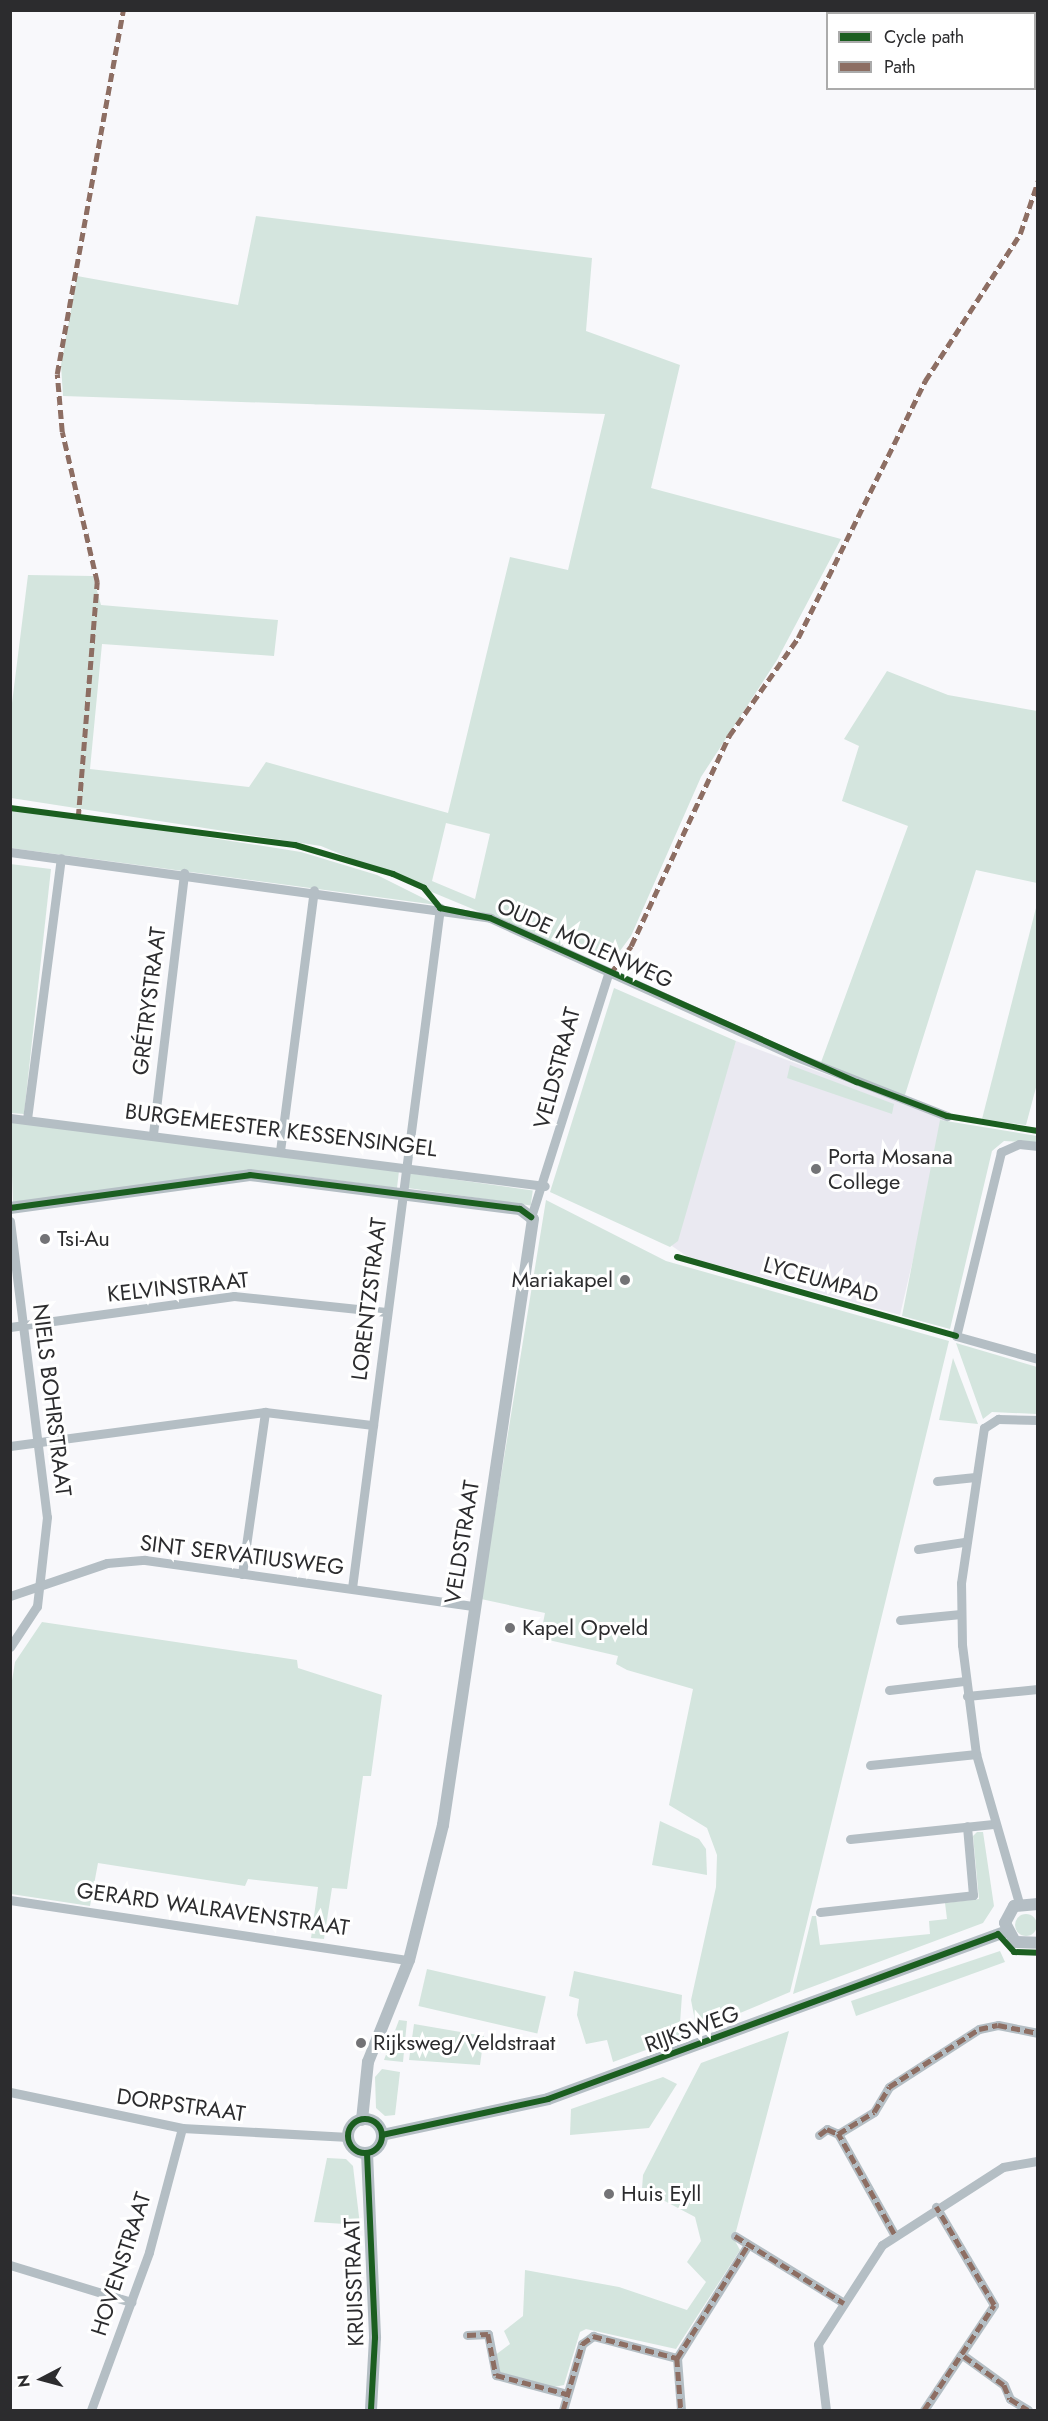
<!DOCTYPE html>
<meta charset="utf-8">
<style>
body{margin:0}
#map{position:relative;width:1048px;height:2421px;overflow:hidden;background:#f8f8fb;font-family:Jost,sans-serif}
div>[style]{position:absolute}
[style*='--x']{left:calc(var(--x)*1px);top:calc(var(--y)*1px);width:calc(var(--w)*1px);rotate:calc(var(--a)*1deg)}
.built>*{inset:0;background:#eae9f1}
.green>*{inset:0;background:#d4e5de;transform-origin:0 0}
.round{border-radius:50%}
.minor>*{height:9px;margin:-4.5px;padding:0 4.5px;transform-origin:4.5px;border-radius:4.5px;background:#b4bec4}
.tertiary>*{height:12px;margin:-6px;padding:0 6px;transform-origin:6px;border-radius:6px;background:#b4bec4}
.tertiary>.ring{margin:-6px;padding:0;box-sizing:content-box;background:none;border:12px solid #b4bec4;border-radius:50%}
.quiet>*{height:4.5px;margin-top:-2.25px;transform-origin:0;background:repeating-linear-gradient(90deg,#8d6e63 0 9px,transparent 0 13.5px)}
.cycleway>*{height:6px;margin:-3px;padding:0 3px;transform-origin:3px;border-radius:3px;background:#1b5e20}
.cycleway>.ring{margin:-3px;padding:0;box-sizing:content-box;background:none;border:6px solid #1b5e20;border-radius:50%}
.dots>*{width:16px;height:16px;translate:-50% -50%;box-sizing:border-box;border:3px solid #fff;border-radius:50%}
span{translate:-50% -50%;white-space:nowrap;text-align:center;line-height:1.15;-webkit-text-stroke:6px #fff;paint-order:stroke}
.street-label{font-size:22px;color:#2c2c2e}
.poi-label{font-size:22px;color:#2c2c2e}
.left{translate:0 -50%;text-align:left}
.right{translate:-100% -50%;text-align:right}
.frame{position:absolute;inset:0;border:12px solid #2c2c2e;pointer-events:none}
.legend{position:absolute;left:826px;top:12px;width:210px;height:78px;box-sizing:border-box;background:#fff;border:2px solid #ababab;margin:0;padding:8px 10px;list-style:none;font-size:18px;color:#2c2c2e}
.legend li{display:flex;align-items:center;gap:12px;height:30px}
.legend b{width:30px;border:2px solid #ababab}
.north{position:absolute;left:12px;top:2349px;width:60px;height:60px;-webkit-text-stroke:4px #fff;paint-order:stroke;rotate:264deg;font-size:16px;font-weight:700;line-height:24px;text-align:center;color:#2c2c2e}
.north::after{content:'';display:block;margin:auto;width:21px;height:27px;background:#2c2c2e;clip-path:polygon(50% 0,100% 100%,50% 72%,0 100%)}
</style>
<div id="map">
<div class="built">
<div style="clip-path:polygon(736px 1041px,946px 1119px,900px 1315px,688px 1257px,672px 1246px)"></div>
</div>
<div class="green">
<div style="clip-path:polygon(evenodd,256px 216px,592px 258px,586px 331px,680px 365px,651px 488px,841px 539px,777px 660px,701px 777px,631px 936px,611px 963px,558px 935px,564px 947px,321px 846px,11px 798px,10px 719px,28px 575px,93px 576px,101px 605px,278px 620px,274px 656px,102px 644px,90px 769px,249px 787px,266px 762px,448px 813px,510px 557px,568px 570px,605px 414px,63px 396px,61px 365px,77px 276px,238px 305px,256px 216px,446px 823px,490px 834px,475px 899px,432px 881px,446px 823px)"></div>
<div style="clip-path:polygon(887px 671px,948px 695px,1037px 711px,1037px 883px,976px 870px,904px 1098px,820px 1065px,908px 826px,842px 801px,859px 746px,844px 739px)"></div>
<div style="clip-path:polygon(10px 806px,301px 852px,377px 875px,437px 905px,11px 848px)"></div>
<div style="clip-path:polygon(10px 864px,51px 869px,24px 1114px,11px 1113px)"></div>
<div style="clip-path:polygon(1037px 904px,1038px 1080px,1026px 1125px,982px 1119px)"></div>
<div style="clip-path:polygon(614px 988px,736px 1041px,678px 1241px,670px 1247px,550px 1192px)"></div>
<div style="clip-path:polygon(790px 1065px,894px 1104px,892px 1114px,787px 1078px)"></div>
<div style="clip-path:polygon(940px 1120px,1037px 1136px,1037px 1143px,1004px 1141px,992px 1151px,950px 1329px,902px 1316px)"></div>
<div style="clip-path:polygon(10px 1122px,399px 1171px,397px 1188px,281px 1173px,13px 1202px)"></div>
<div style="left:408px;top:1173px;width:126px;height:15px;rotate:8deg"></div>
<div style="clip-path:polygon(546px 1200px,666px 1261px,949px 1341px,790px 1992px,697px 2031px,691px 2000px,716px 1887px,717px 1855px,707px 1828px,669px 1805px,693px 1689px,627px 1670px,616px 1664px,618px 1656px,540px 1638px,545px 1613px,481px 1599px)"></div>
<div style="clip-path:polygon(956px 1343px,1037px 1367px,1037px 1414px,992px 1412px,983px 1419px)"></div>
<div style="clip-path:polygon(953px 1358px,978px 1424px,939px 1420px)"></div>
<div style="clip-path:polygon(42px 1622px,297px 1660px,298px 1668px,382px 1695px,371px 1776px,363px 1776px,347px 1889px,332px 1888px,324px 1939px,311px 1938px,318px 1887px,248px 1879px,245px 1886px,98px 1863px,90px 1906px,11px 1894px,11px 1687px,15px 1662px)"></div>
<div style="clip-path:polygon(660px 1821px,699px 1839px,706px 1849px,707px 1875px,652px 1865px)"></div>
<div style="clip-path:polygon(977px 1832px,983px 1832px,994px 1906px,983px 1923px,793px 1994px,812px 1916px,816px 1916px,820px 1945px,930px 1934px,929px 1921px,947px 1919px,945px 1903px,979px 1899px,973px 1836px)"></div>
<div class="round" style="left:1015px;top:1914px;width:22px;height:22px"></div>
<div style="clip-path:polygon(1000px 1951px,1005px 1962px,856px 2016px,851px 2001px)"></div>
<div style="left:427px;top:1969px;width:122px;height:38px;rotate:13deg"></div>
<div style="clip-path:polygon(574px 1971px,682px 1995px,679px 2038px,613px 2062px,607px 2040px,586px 2044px,577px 2015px,579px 1999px,569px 1996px)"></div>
<div style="clip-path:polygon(399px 2020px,407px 2021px,403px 2062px,384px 2060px)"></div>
<div style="clip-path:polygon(414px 2024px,484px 2036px,480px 2065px,409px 2060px)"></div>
<div style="clip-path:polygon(789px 2031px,734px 2239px,740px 2250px,676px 2349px,586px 2329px,580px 2332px,564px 2385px,554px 2387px,499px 2372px,494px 2356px,510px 2344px,504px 2331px,523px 2316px,525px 2270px,619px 2287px,687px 2310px,706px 2282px,687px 2262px,701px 2241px,695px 2217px,642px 2189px,643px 2175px,701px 2063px)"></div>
<div style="clip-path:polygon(382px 2069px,400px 2072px,395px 2115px,385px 2116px,376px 2108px,375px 2077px)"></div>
<div style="clip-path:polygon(663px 2077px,677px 2084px,649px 2128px,570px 2135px,571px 2109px)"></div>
<div style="clip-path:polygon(327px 2158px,346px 2159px,353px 2166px,360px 2225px,314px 2222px)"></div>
</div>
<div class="minor">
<div style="--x:10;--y:852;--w:485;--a:7.8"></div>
<div style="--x:490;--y:918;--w:332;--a:24.4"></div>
<div style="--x:792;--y:1055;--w:167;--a:21.5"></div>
<div style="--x:10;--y:1118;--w:539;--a:7.24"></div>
<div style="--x:27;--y:1119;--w:263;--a:-82.6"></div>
<div style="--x:153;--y:1134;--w:263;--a:-83.2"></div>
<div style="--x:1038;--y:1146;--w:19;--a:-174"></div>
<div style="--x:1019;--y:1144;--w:20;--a:156"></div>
<div style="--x:1001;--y:1152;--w:189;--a:103.7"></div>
<div style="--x:956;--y:1336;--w:85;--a:15.7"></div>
<div style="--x:280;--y:1151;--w:263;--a:-82.6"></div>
<div style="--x:531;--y:1217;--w:255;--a:-72.4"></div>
<div style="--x:10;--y:1221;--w:298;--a:82.9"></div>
<div style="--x:47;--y:1517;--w:90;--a:96.4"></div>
<div style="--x:37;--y:1606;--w:49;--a:123.4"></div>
<div style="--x:10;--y:1327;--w:226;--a:-7.9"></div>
<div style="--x:234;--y:1296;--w:153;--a:6"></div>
<div style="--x:10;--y:1446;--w:257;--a:-7.6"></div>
<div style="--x:265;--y:1412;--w:109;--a:6.9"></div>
<div style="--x:937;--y:1481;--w:36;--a:-6"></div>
<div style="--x:918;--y:1549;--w:47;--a:-8.7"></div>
<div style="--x:242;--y:1574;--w:164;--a:-81.9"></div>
<div style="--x:352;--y:1588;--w:686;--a:-82.63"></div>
<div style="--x:10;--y:1596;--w:102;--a:-18.8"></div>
<div style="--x:107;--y:1563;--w:38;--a:-5"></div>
<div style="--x:145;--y:1560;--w:331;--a:8"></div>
<div style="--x:900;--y:1620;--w:61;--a:-5.6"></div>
<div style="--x:889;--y:1690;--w:77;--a:-6.8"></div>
<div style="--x:967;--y:1696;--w:71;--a:-5.6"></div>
<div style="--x:870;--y:1765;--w:107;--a:-5.9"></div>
<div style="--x:850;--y:1839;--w:144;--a:-6"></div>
<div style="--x:10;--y:1900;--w:403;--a:8.6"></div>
<div style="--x:1019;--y:1903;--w:155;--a:-106.1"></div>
<div style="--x:976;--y:1754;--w:110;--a:-97.3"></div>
<div style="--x:962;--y:1645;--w:62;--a:-90.9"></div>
<div style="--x:961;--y:1583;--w:157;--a:-81.6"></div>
<div style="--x:984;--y:1428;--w:17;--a:-33"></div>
<div style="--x:998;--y:1419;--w:40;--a:1.4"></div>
<div style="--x:820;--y:1912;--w:154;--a:-6.3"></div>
<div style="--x:973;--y:1895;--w:69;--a:-95"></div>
<div style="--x:10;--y:2092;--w:176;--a:11.8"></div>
<div style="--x:182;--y:2128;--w:167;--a:3.1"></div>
<div style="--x:819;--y:2135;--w:10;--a:-37"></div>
<div style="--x:827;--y:2129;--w:12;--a:24"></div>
<div style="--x:894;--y:2234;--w:115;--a:-119.2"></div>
<div style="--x:838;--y:2134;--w:42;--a:-31.4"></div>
<div style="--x:874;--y:2112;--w:29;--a:-59"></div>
<div style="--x:889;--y:2087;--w:107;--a:-32.8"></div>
<div style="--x:979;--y:2029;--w:19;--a:-12"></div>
<div style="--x:998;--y:2025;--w:41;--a:11.3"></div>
<div style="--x:735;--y:2236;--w:128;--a:31.6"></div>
<div style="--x:10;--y:2265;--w:127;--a:17"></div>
<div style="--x:467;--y:2335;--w:21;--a:-3"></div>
<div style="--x:488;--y:2334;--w:42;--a:79"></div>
<div style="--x:496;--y:2375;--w:73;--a:15"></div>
<div style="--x:964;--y:2356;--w:49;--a:35.9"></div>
<div style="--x:1004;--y:2385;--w:15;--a:67"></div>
<div style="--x:1010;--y:2399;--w:21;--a:31"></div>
<div style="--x:677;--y:2358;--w:133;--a:-57.9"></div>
<div style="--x:91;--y:2410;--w:168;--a:-69.8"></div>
<div style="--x:149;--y:2252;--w:128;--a:-75.1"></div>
<div style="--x:563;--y:2410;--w:69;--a:-73.9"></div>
<div style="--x:582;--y:2344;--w:14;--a:-36"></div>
<div style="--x:593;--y:2336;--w:87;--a:14.7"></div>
<div style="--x:677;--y:2358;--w:52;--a:85.6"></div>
<div style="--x:826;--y:2410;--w:66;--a:-96.9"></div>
<div style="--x:818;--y:2344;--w:118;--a:-57.1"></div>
<div style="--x:882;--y:2245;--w:144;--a:-32.8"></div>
<div style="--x:1003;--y:2167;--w:36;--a:-10"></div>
<div style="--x:924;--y:2410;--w:126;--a:-56.3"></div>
<div style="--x:994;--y:2305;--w:114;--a:-120.6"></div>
</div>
<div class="tertiary">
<div style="--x:10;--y:1208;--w:242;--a:-7.8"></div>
<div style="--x:250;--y:1175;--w:272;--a:7.2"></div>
<div style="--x:520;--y:1209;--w:16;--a:38"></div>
<div style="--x:533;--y:1219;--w:613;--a:98.45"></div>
<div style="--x:443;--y:1825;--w:139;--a:104.1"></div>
<div style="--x:409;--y:1960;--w:110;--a:111.9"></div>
<div style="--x:368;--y:2062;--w:58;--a:95.9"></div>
<div style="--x:1038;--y:1904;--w:24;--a:175"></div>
<div style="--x:1014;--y:1906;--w:19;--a:118"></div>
<div style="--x:1005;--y:1923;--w:21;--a:62"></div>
<div style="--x:1015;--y:1942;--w:23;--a:2"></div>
<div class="ring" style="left:348px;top:2119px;width:22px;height:22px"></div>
<div style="--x:382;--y:2135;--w:170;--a:-12.2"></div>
<div style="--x:548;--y:2099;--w:488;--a:-20.1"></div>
<div style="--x:367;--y:2153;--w:185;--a:87.5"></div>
<div style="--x:375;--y:2338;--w:72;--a:93.2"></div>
</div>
<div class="quiet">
<div style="--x:78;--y:818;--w:237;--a:-85.4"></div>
<div style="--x:97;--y:582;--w:154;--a:-103.1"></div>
<div style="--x:62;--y:432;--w:58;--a:-94.9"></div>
<div style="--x:57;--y:374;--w:370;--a:-79.7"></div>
<div style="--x:610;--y:974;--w:35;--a:-53"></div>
<div style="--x:631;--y:946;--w:232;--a:-65"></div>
<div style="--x:729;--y:736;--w:120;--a:-54.9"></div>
<div style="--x:798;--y:638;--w:287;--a:-63.7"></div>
<div style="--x:925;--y:381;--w:175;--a:-57.1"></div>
<div style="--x:1020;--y:234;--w:56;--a:-71.2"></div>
<div style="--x:819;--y:2135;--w:10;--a:-37"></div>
<div style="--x:827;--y:2129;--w:12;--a:24"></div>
<div style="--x:894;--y:2234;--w:115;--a:-119.2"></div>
<div style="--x:838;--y:2134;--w:42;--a:-31.4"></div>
<div style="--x:874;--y:2112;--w:29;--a:-59"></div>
<div style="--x:889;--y:2087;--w:107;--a:-32.8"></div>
<div style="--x:979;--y:2029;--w:19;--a:-12"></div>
<div style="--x:998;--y:2025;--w:41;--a:11.3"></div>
<div style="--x:735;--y:2236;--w:128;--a:31.6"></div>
<div style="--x:467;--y:2335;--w:21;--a:-3"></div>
<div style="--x:488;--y:2334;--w:42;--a:79"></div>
<div style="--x:496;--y:2375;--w:73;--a:15"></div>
<div style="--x:964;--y:2356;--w:49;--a:35.9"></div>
<div style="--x:1004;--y:2385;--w:15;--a:67"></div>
<div style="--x:1010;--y:2399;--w:21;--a:31"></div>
<div style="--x:677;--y:2358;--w:133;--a:-57.9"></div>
<div style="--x:563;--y:2410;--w:69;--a:-73.9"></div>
<div style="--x:582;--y:2344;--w:14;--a:-36"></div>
<div style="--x:593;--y:2336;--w:87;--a:14.7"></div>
<div style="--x:677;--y:2358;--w:52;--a:85.6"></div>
<div style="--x:924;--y:2410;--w:126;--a:-56.3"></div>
<div style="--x:994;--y:2305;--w:114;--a:-120.6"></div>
</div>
<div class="cycleway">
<div style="--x:10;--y:808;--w:287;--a:7.4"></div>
<div style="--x:295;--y:845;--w:102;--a:16.5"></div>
<div style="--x:393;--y:874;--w:34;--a:24"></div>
<div style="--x:424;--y:888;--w:26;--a:51"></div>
<div style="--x:440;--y:908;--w:51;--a:11.3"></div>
<div style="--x:490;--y:918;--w:402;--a:24.1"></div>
<div style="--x:857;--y:1082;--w:96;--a:20.7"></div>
<div style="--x:947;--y:1116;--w:92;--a:9.4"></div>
<div style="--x:10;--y:1208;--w:242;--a:-7.8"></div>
<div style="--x:250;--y:1175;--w:272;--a:7.2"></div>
<div style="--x:520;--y:1209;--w:14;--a:36"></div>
<div style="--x:677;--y:1257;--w:290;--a:15.8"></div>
<div class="ring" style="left:348px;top:2119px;width:28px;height:28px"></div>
<div style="--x:382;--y:2135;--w:170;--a:-12.2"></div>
<div style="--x:548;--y:2099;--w:479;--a:-20.1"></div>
<div style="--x:998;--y:1934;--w:24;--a:48"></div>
<div style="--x:1014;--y:1952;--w:24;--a:2"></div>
<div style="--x:367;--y:2153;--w:185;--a:87.5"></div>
<div style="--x:375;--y:2338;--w:72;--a:93.2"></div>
</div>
<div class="dots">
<div style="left:816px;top:1169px;background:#737376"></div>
<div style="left:45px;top:1239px;background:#737376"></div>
<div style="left:625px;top:1280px;background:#737376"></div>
<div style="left:510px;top:1628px;background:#737376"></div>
<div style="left:361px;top:2043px;background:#737376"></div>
<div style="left:609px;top:2194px;background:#737376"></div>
</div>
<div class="street-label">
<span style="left:585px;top:943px;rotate:24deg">OUDE MOLENWEG</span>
<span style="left:149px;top:1001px;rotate:-83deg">GRÉTRYSTRAAT</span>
<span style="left:557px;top:1068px;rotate:-75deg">VELDSTRAAT</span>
<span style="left:281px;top:1130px;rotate:7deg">BURGEMEESTER KESSENSINGEL</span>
<span style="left:821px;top:1280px;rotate:16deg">LYCEUMPAD</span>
<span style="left:178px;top:1287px;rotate:-6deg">KELVINSTRAAT</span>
<span style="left:369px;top:1299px;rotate:-83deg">LORENTZSTRAAT</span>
<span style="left:52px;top:1400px;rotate:83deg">NIELS BOHRSTRAAT</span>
<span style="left:462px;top:1542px;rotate:-81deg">VELDSTRAAT</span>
<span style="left:242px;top:1555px;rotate:7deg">SINT SERVATIUSWEG</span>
<span style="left:213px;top:1909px;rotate:8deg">GERARD WALRAVENSTRAAT</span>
<span style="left:692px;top:2029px;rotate:-20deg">RIJKSWEG</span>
<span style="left:181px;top:2105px;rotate:8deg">DORPSTRAAT</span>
<span style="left:121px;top:2264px;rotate:-72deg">HOVENSTRAAT</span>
<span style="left:354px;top:2282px;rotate:-92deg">KRUISSTRAAT</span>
</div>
<div class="poi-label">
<span class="left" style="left:828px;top:1169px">Porta Mosana<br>College</span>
<span class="left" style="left:57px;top:1239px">Tsi-Au</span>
<span class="right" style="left:613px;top:1280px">Mariakapel</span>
<span class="left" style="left:522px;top:1628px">Kapel Opveld</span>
<span class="left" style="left:373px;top:2043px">Rijksweg/Veldstraat</span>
<span class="left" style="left:621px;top:2194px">Huis Eyll</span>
</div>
<div class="frame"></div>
<ul class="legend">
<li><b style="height:8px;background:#1b5e20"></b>Cycle path</li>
<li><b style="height:8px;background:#8d6e63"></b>Path</li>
</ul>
<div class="north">N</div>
</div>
